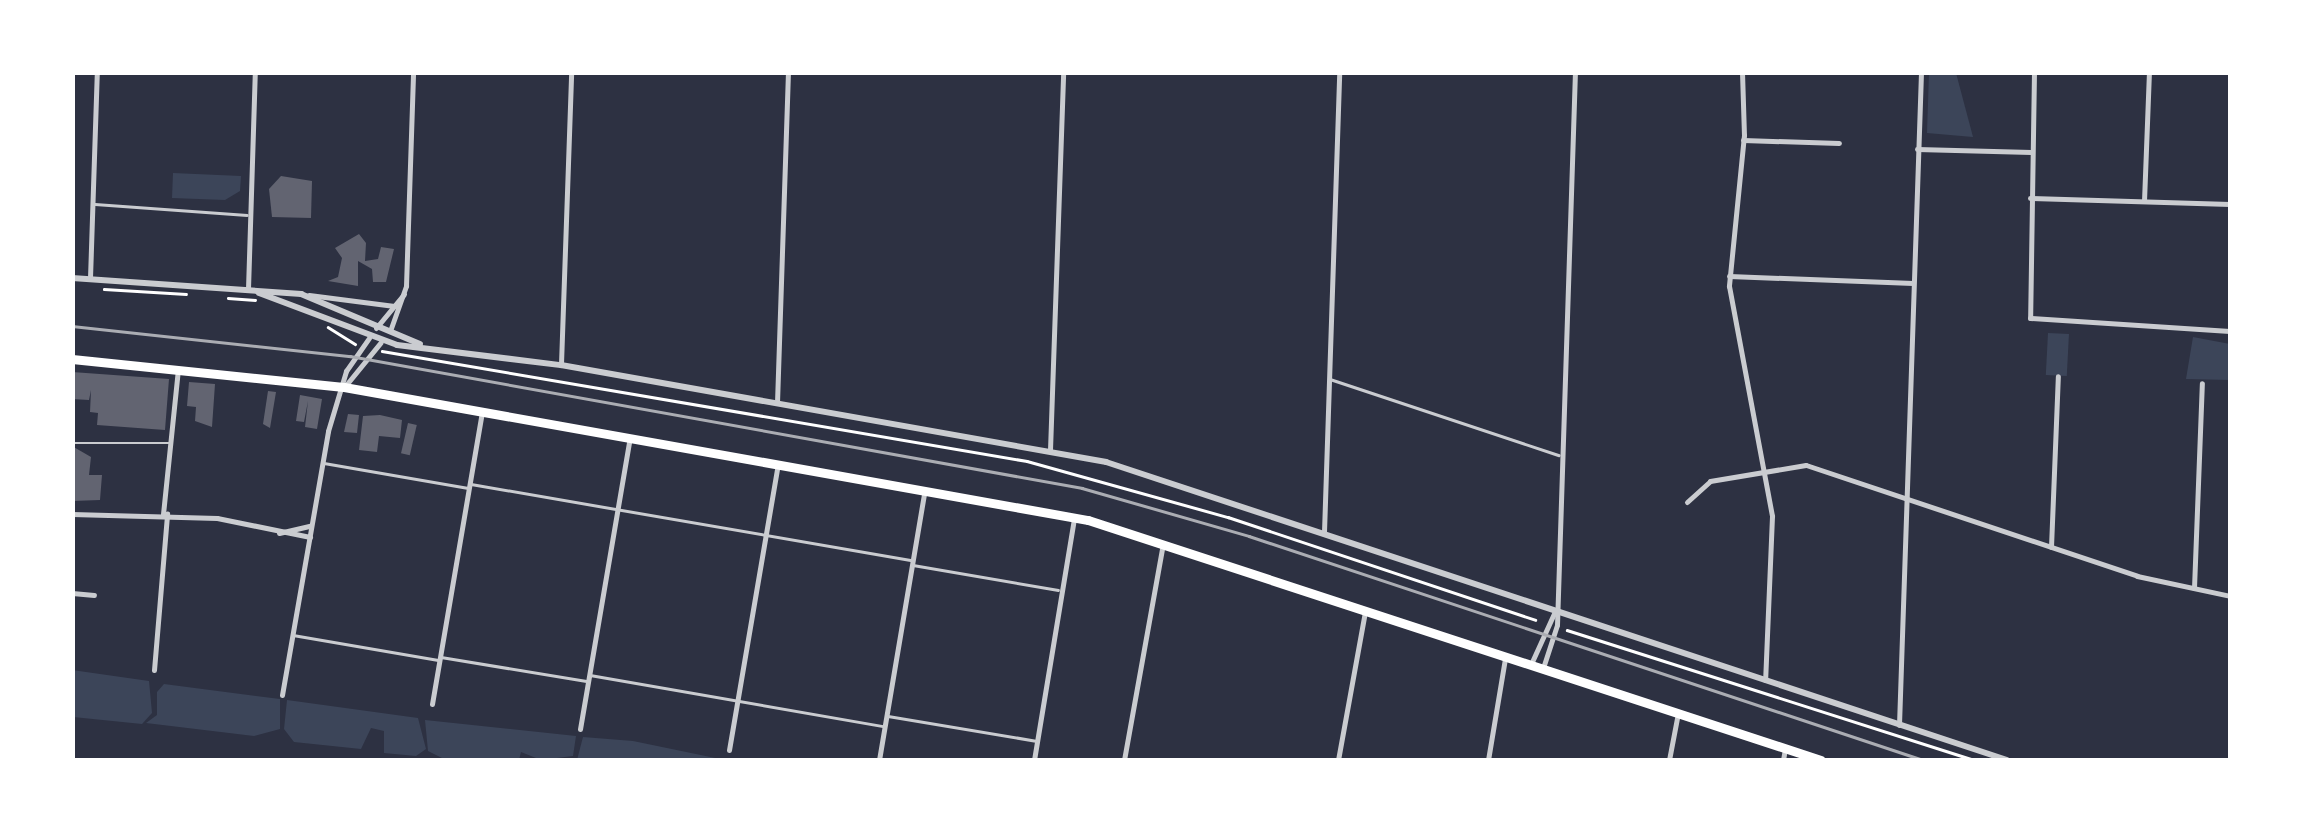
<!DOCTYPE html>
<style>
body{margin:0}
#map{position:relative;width:2303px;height:833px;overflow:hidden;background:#2d3142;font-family:Montserrat,sans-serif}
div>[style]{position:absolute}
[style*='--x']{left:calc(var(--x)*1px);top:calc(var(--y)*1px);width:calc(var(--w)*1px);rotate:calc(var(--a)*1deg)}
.green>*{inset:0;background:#3c4559;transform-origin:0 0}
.building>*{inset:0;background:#626471;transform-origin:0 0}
.path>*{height:2.5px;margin:-1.25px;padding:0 1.25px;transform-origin:1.25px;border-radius:1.25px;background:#fff}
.service>*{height:2.5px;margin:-1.25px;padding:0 1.25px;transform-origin:1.25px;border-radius:1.25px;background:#caccd0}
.minor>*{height:5px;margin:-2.5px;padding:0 2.5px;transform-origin:2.5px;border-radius:2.5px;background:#caccd0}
.tertiary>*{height:6px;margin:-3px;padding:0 3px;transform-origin:3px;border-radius:3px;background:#caccd0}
.trunk>*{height:9px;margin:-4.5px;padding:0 4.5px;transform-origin:4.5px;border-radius:4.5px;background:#fff}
.rail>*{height:2.5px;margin:-1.25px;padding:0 1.25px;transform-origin:1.25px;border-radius:1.25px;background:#abadb3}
span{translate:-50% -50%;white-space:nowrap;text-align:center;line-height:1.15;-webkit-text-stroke:9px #fff;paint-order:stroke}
.frame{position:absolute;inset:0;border:75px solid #fff;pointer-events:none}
</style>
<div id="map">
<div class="green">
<div style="clip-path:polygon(1929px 73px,1956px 73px,1973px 137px,1927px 133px)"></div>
<div style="clip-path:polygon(173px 173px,241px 176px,240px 191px,225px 200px,172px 198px)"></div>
<div style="left:2048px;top:333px;width:21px;height:42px;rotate:3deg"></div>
<div style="clip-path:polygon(2193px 337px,2230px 344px,2230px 380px,2186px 379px)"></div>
<div style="clip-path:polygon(72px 670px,149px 681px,152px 713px,142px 724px,73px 717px)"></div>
<div style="clip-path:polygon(164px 684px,280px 699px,280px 729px,254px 736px,146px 723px,157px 715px,157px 692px)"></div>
<div style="clip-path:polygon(287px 700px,418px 718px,426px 749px,416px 756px,384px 753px,384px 731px,371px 728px,361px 749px,294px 742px,284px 729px)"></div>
<div style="clip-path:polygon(425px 720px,576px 736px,573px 756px,541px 760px,521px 752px,519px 760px,446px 760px,428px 751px)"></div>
<div style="clip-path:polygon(583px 737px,633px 741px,720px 759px,577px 760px)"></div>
</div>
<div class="building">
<div style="clip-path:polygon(281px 176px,312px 181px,311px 218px,272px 217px,269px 189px)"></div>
<div style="clip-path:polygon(359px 234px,366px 243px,365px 261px,378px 259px,381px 247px,394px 249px,386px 282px,373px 282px,372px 269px,358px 261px,358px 286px,328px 281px,338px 277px,342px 258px,335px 248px)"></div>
<div style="clip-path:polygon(72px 372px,169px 379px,165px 430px,97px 425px,98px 413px,90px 412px,91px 390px,89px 400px,72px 399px)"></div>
<div style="clip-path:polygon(189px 382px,215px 384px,212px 427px,195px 421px,196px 407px,187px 406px)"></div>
<div style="clip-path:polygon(268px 391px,276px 392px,270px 428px,263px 424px)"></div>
<div style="clip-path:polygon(300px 395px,322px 399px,317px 429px,305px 427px,308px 401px,304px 422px,296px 421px)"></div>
<div style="clip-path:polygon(348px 414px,359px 415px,357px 433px,344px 432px)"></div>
<div style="clip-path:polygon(380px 415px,402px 420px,400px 438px,379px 436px,377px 452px,359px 450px,363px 416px)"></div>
<div style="left:408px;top:423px;width:9px;height:31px;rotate:13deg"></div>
<div style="clip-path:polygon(72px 446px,91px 457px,89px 475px,102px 475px,100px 500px,72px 501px)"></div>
</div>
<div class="path">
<div style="--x:104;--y:289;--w:82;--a:3.5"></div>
<div style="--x:228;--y:298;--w:27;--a:4"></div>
<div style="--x:328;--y:327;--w:32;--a:32"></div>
<div style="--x:382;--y:351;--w:654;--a:9.68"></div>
<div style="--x:1027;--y:461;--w:209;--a:15.6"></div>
<div style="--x:1228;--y:517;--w:324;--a:18.5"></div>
<div style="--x:1567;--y:630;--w:427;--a:17.7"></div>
</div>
<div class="service">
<div style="--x:95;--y:204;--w:152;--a:4.1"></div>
<div style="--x:1330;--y:379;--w:241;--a:18.4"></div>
<div style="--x:72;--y:443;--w:97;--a:0"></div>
<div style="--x:324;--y:463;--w:146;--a:9.8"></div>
<div style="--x:471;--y:484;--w:447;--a:9.8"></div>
<div style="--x:913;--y:565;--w:147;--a:9.8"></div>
<div style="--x:293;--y:635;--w:147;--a:9.8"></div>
<div style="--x:441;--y:657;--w:147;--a:9.4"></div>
<div style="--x:590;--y:675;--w:297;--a:9.9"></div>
<div style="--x:888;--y:716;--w:152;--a:9.5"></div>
</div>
<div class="minor">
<div style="--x:1742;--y:72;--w:63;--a:88.2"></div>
<div style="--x:1744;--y:135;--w:152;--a:95.7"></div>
<div style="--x:1729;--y:286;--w:234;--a:79.4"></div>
<div style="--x:1772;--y:516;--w:164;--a:92.4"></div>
<div style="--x:2034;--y:72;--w:246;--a:90.9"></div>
<div style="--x:2030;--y:318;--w:200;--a:3.7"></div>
<div style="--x:1743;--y:140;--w:96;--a:1.8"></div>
<div style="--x:1917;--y:149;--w:114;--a:1.5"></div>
<div style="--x:2030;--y:198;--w:200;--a:1.7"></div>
<div style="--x:2144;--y:201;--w:129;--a:-87.8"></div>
<div style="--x:1729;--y:276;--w:184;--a:2.2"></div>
<div style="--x:90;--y:278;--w:206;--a:-88.1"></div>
<div style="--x:248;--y:289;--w:217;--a:-88.2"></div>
<div style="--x:309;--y:295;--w:86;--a:7.4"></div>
<div style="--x:376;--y:328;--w:44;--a:-50.5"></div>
<div style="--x:390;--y:331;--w:48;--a:-70.4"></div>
<div style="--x:406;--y:286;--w:214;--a:-88.1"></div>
<div style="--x:561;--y:364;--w:292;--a:-88"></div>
<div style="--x:346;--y:385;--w:55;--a:-50.9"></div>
<div style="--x:777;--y:403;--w:331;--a:-88.1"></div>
<div style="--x:1050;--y:450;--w:378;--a:-88"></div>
<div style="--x:1687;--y:502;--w:31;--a:-42"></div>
<div style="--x:1710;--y:481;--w:97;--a:-9.5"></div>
<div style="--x:1806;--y:465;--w:349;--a:18.5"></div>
<div style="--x:2137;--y:576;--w:95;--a:12.1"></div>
<div style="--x:72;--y:514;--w:145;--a:1.6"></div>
<div style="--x:217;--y:518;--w:95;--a:11.5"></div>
<div style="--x:163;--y:514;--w:146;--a:-84.1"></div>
<div style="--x:1324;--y:532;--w:460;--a:-88.1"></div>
<div style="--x:279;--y:533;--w:32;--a:-13"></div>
<div style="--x:2051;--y:547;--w:171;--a:-87.7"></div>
<div style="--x:2194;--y:588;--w:205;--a:-87.8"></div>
<div style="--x:72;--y:593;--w:22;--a:5"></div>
<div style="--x:1531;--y:664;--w:58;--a:-65.6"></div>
<div style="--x:1543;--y:668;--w:45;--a:-72"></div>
<div style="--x:1557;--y:625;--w:553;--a:-88.14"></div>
<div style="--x:154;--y:670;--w:157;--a:-85.2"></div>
<div style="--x:282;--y:695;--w:268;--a:-80.1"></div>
<div style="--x:328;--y:431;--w:63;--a:-73.3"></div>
<div style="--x:346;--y:371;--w:40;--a:-55.1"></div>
<div style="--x:432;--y:704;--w:295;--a:-80.3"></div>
<div style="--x:1899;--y:725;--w:653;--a:-88.07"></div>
<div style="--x:580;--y:729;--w:295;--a:-80.3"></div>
<div style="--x:729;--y:750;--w:290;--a:-80.3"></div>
<div style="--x:879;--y:760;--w:271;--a:-80.4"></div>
<div style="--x:1034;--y:760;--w:245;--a:-80.6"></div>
<div style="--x:1124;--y:760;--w:219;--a:-79.8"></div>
<div style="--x:1338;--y:760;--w:151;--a:-79.7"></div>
<div style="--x:1488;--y:760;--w:103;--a:-80.5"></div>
<div style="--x:1669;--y:760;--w:48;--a:-79.2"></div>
<div style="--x:1783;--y:760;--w:11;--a:-80"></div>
</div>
<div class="tertiary">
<div style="--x:72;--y:278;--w:230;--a:4"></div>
<div style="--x:301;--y:294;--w:129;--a:22.8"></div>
<div style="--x:259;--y:293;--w:147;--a:20.6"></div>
<div style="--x:397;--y:345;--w:165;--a:7"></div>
<div style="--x:561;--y:365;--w:554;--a:10.09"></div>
<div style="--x:1106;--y:462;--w:949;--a:18.3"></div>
</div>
<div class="trunk">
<div style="--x:72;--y:359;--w:273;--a:5.9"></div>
<div style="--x:344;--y:387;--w:756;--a:10.14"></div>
<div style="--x:1088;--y:520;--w:771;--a:18.13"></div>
</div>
<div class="rail">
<div style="--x:72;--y:326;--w:280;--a:6.2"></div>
<div style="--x:350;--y:356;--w:744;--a:10.22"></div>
<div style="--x:1082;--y:488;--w:174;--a:16"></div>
<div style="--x:1249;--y:536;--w:710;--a:18.38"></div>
</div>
<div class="frame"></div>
</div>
